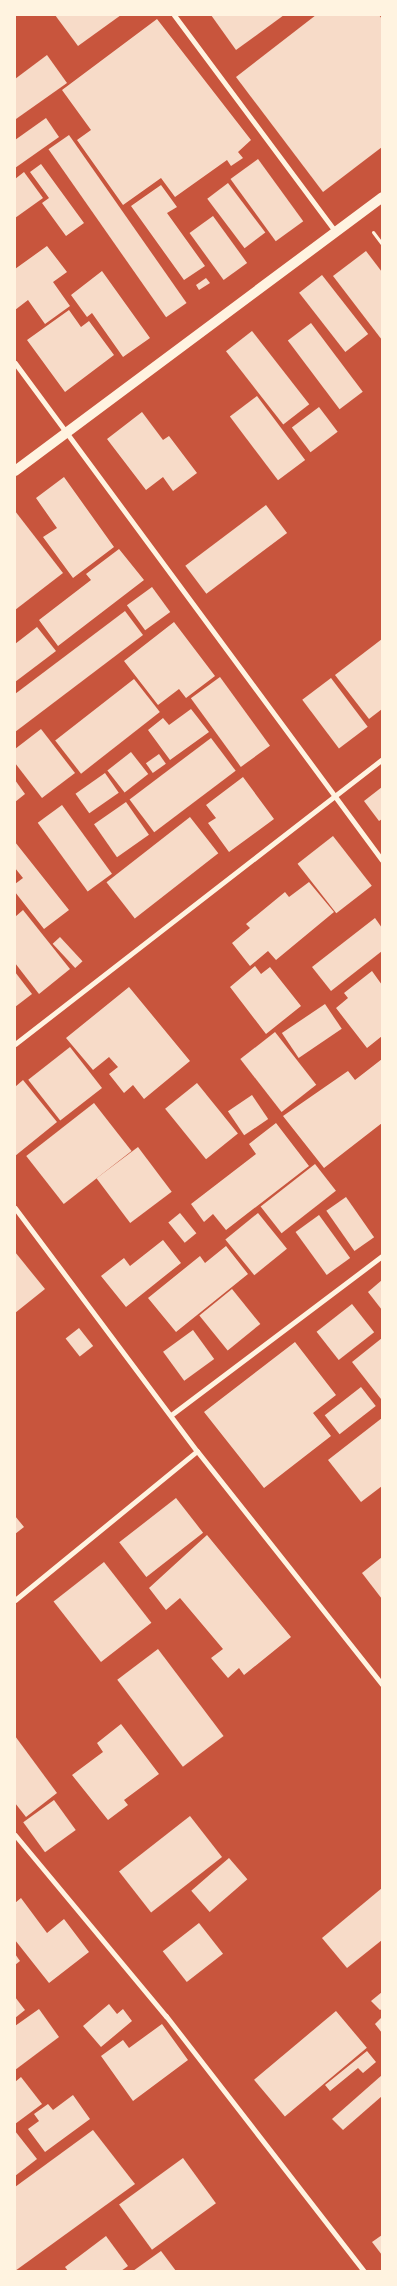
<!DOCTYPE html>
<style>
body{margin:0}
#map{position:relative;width:397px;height:2286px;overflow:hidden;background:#c8553d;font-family:"Source Sans 3",sans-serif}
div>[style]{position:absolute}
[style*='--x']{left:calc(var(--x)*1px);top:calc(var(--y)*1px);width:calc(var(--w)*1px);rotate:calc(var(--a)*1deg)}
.building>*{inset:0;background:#f7dbc8;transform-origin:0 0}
.path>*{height:3px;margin:-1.5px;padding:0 1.5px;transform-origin:1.5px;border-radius:1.5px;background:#fff3e0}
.minor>*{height:5px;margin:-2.5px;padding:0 2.5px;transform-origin:2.5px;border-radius:2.5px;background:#fff3e0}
.secondary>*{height:10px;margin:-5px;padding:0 5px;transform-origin:5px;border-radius:5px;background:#fff3e0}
span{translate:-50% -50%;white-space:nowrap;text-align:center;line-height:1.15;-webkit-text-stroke:4px #fff3e0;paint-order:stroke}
.frame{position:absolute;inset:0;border:16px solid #fff3e0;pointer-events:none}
</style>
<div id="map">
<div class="building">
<div style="clip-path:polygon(55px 15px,121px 15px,78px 46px)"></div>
<div style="clip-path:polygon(211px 15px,284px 15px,236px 50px)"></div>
<div style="clip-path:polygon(316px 15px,379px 15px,382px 19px,382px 147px,323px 192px,236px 77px)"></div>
<div style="clip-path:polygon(157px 19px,251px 140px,238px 152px,243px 158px,231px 166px,227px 160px,175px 197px,161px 178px,123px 205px,77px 140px,91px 130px,62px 90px)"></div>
<div style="clip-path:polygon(47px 55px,67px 83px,16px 119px,15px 79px)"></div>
<div style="clip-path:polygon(46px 118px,59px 137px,15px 168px,15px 140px)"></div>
<div style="left:69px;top:135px;width:205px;height:25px;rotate:55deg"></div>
<div style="left:258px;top:159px;width:77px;height:34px;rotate:54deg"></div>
<div style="clip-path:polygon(41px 164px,84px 223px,66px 236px,42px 203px,49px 198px,30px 172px)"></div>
<div style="clip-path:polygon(24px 172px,43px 198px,15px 218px,15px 179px)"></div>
<div style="left:228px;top:183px;width:62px;height:26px;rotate:53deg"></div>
<div style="clip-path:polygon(161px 185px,177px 207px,167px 213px,205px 266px,184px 280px,131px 206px)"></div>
<div style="left:213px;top:216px;width:58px;height:29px;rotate:54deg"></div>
<div style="clip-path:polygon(47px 246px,67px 272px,53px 282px,70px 306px,45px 324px,28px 300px,15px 310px,15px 269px)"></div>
<div style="clip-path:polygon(366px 251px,382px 272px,382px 340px,333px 276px)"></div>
<div style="clip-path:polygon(102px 271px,150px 338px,123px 357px,92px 313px,87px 317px,71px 295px)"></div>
<div style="left:322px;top:275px;width:75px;height:29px;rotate:52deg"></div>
<div style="clip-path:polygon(206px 278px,210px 283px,199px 290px,196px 285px)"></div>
<div style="clip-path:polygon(69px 310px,81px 327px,89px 321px,114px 355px,65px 392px,27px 340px)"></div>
<div style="left:311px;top:323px;width:86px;height:29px;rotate:53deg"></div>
<div style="left:252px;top:331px;width:93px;height:33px;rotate:52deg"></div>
<div style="left:257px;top:396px;width:80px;height:34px;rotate:53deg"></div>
<div style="left:319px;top:407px;width:31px;height:34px;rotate:53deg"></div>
<div style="clip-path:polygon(142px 412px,163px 440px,169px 436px,197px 473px,173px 491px,163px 477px,146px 490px,107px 439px)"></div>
<div style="clip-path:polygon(64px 477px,114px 547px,73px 578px,43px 537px,57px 528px,36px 498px)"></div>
<div style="left:266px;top:505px;width:35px;height:101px;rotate:53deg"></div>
<div style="clip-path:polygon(15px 511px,63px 573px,15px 610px)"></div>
<div style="clip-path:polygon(119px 549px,144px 580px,58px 646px,39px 620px,91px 580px,86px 574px)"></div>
<div style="left:152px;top:587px;width:31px;height:31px;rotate:54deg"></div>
<div style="clip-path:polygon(125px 611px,143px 635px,15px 732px,15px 694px)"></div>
<div style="clip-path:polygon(174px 622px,215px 676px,186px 698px,179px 689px,158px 705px,124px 661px)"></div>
<div style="clip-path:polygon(37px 627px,56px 651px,15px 682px,15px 644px)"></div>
<div style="clip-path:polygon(382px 639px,382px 709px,369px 719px,335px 675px)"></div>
<div style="left:220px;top:677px;width:85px;height:36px;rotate:54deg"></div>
<div style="left:331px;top:678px;width:61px;height:36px;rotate:53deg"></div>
<div style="left:134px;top:679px;width:42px;height:100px;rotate:52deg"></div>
<div style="clip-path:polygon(191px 709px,209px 732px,170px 760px,148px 730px,163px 718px,169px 725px)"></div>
<div style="clip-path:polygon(41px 729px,75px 773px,42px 798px,15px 763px,15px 749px)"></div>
<div style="left:211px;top:738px;width:41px;height:102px;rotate:53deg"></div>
<div style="left:131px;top:752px;width:28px;height:30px;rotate:52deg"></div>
<div style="left:159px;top:754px;width:12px;height:16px;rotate:55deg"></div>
<div style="left:105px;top:773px;width:24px;height:36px;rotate:55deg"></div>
<div style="clip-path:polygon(243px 777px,274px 819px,229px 852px,208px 823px,216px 818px,206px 805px)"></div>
<div style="clip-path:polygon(15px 780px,25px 794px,15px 802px)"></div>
<div style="clip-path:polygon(382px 787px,382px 819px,379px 821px,364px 801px)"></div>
<div style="left:126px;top:802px;width:40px;height:39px;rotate:55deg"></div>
<div style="left:62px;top:805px;width:85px;height:30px;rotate:54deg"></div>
<div style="left:190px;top:817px;width:46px;height:106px;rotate:52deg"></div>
<div style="left:333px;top:836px;width:63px;height:45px;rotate:52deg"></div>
<div style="clip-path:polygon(15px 842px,69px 910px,44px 929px,15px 892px,15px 884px,23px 878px,15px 868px)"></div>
<div style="clip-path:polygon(309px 882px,334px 912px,276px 960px,268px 951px,250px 966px,232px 943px,250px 928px,246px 924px,285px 892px,289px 897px)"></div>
<div style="clip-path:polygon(23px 910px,70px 969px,39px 994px,15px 963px,15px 917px)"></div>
<div style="clip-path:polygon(375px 918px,382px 928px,382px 951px,331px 991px,312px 967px)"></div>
<div style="left:60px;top:937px;width:33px;height:10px;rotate:47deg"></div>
<div style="clip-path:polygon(255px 966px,261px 974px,270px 967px,301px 1006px,266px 1034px,230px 987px)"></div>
<div style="clip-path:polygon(372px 971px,382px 985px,382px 1036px,367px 1048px,336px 1008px,348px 998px,344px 993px)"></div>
<div style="clip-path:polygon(15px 972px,32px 994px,15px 1007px)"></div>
<div style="clip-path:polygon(129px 987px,190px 1061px,144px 1099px,133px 1085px,124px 1093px,109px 1074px,118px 1067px,109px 1057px,93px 1070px,66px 1038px)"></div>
<div style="left:325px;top:1004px;width:30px;height:52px;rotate:56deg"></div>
<div style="left:275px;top:1032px;width:67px;height:44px;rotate:52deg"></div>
<div style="left:70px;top:1047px;width:52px;height:53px;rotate:52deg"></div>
<div style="clip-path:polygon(382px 1059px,382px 1123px,324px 1168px,283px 1116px,348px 1071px,355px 1080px)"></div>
<div style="clip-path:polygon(23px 1080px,57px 1122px,15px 1156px,15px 1087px)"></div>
<div style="left:197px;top:1083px;width:65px;height:41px;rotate:51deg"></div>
<div style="left:252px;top:1095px;width:29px;height:29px;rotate:56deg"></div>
<div style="left:94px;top:1103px;width:61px;height:86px;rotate:52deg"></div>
<div style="clip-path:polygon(276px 1123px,309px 1166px,226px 1230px,213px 1214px,204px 1222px,191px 1204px,256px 1154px,249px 1144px)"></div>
<div style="left:138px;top:1147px;width:56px;height:52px;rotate:53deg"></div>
<div style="left:315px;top:1164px;width:34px;height:69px;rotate:52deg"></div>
<div style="left:346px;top:1197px;width:49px;height:24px;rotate:55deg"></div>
<div style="left:180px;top:1213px;width:26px;height:15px;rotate:51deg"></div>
<div style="left:258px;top:1213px;width:46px;height:42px;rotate:51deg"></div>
<div style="left:319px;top:1215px;width:53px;height:29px;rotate:54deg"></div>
<div style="clip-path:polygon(163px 1240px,181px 1263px,126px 1307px,101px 1276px,124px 1258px,130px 1266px)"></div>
<div style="clip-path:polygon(226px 1246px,248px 1274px,176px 1332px,148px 1298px,200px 1256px,205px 1263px)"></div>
<div style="clip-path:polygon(15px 1252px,45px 1289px,15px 1313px)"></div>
<div style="clip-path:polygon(382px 1280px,382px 1310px,368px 1292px)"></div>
<div style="left:232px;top:1289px;width:45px;height:42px;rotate:51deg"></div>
<div style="left:352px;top:1304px;width:36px;height:45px;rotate:52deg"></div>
<div style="left:79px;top:1328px;width:23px;height:17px;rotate:52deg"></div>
<div style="left:193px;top:1330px;width:36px;height:37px;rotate:54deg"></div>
<div style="clip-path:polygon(382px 1338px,382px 1398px,381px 1399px,352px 1362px)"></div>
<div style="clip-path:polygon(295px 1342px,336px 1395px,313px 1413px,331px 1436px,264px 1488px,204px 1412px)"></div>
<div style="left:361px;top:1387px;width:24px;height:46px;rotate:52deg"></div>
<div style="clip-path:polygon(382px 1418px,382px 1486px,361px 1502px,328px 1460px)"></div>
<div style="left:176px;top:1498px;width:44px;height:72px;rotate:52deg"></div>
<div style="clip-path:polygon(15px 1516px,24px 1527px,15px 1534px)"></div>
<div style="clip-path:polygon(207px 1535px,291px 1637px,244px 1675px,239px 1668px,228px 1678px,211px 1658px,223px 1649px,180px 1598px,166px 1610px,149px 1588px)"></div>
<div style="clip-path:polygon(382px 1557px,382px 1599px,362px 1573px)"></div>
<div style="left:104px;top:1562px;width:77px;height:64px;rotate:52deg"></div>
<div style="left:158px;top:1649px;width:109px;height:51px;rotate:53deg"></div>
<div style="clip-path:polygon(121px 1724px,159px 1774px,124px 1800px,128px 1805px,108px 1820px,72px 1775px,103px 1752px,97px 1743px)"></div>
<div style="clip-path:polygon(15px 1736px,57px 1793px,26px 1817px,15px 1803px)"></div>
<div style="left:54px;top:1800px;width:37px;height:38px;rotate:54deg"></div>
<div style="left:190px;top:1816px;width:52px;height:90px;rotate:52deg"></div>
<div style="left:229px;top:1858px;width:28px;height:50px;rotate:49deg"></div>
<div style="clip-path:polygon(382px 1888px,382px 1940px,347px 1968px,322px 1938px)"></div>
<div style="clip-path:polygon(21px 1898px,47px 1933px,64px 1919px,89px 1952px,49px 1983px,15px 1940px,15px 1903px)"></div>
<div style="left:199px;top:1923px;width:39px;height:46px;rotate:52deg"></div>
<div style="clip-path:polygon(15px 1954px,20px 1961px,15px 1965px)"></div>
<div style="clip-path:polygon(382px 1992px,382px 2009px,380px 2010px,371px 2001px)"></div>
<div style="clip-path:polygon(15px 1997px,25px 2010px,15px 2018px)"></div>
<div style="clip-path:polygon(109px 2004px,117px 2014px,123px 2009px,132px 2021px,101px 2047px,83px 2026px)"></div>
<div style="clip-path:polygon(39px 2009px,59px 2037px,15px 2070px,15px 2026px)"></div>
<div style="left:336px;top:2011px;width:48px;height:107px;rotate:50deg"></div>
<div style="clip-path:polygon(382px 2017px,382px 2033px,375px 2024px)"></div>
<div style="clip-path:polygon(162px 2024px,188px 2060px,133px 2101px,101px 2056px,123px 2040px,129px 2048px)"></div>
<div style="clip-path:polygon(367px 2051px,376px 2062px,363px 2073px,358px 2068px,330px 2091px,325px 2085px)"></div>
<div style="clip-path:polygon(382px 2075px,382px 2096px,343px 2130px,332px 2119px)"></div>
<div style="clip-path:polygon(21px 2077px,42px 2104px,15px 2124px,15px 2082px)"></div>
<div style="clip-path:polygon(73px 2095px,90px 2119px,45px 2152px,28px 2129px,39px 2121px,34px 2114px,48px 2104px,53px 2110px)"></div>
<div style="clip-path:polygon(93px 2130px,135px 2184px,15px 2271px,15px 2187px)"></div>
<div style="clip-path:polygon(15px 2131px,37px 2159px,15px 2176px)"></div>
<div style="left:183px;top:2158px;width:56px;height:79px;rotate:54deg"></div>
<div style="clip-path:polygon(382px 2235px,382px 2255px,372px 2242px)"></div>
<div style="clip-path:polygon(106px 2236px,128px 2266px,121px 2271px,68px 2271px,65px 2267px)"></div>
<div style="clip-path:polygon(161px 2251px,176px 2271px,133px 2271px)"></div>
</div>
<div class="path">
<div style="--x:373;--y:232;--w:15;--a:53"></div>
</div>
<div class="minor">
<div style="--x:174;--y:15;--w:269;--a:53.3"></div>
<div style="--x:15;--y:363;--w:618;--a:53.56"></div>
<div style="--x:15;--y:1044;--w:465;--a:-37.8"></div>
<div style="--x:15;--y:1208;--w:304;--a:53.2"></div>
<div style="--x:197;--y:1451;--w:298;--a:51.6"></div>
<div style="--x:171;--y:1415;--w:264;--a:-37"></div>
<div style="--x:15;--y:1600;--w:235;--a:-39.3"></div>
<div style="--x:15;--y:1835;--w:236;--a:50.2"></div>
<div style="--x:166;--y:2016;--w:323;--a:52.2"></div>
</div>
<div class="secondary">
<div style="--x:15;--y:471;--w:458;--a:-36.7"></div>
</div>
<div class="frame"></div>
</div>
